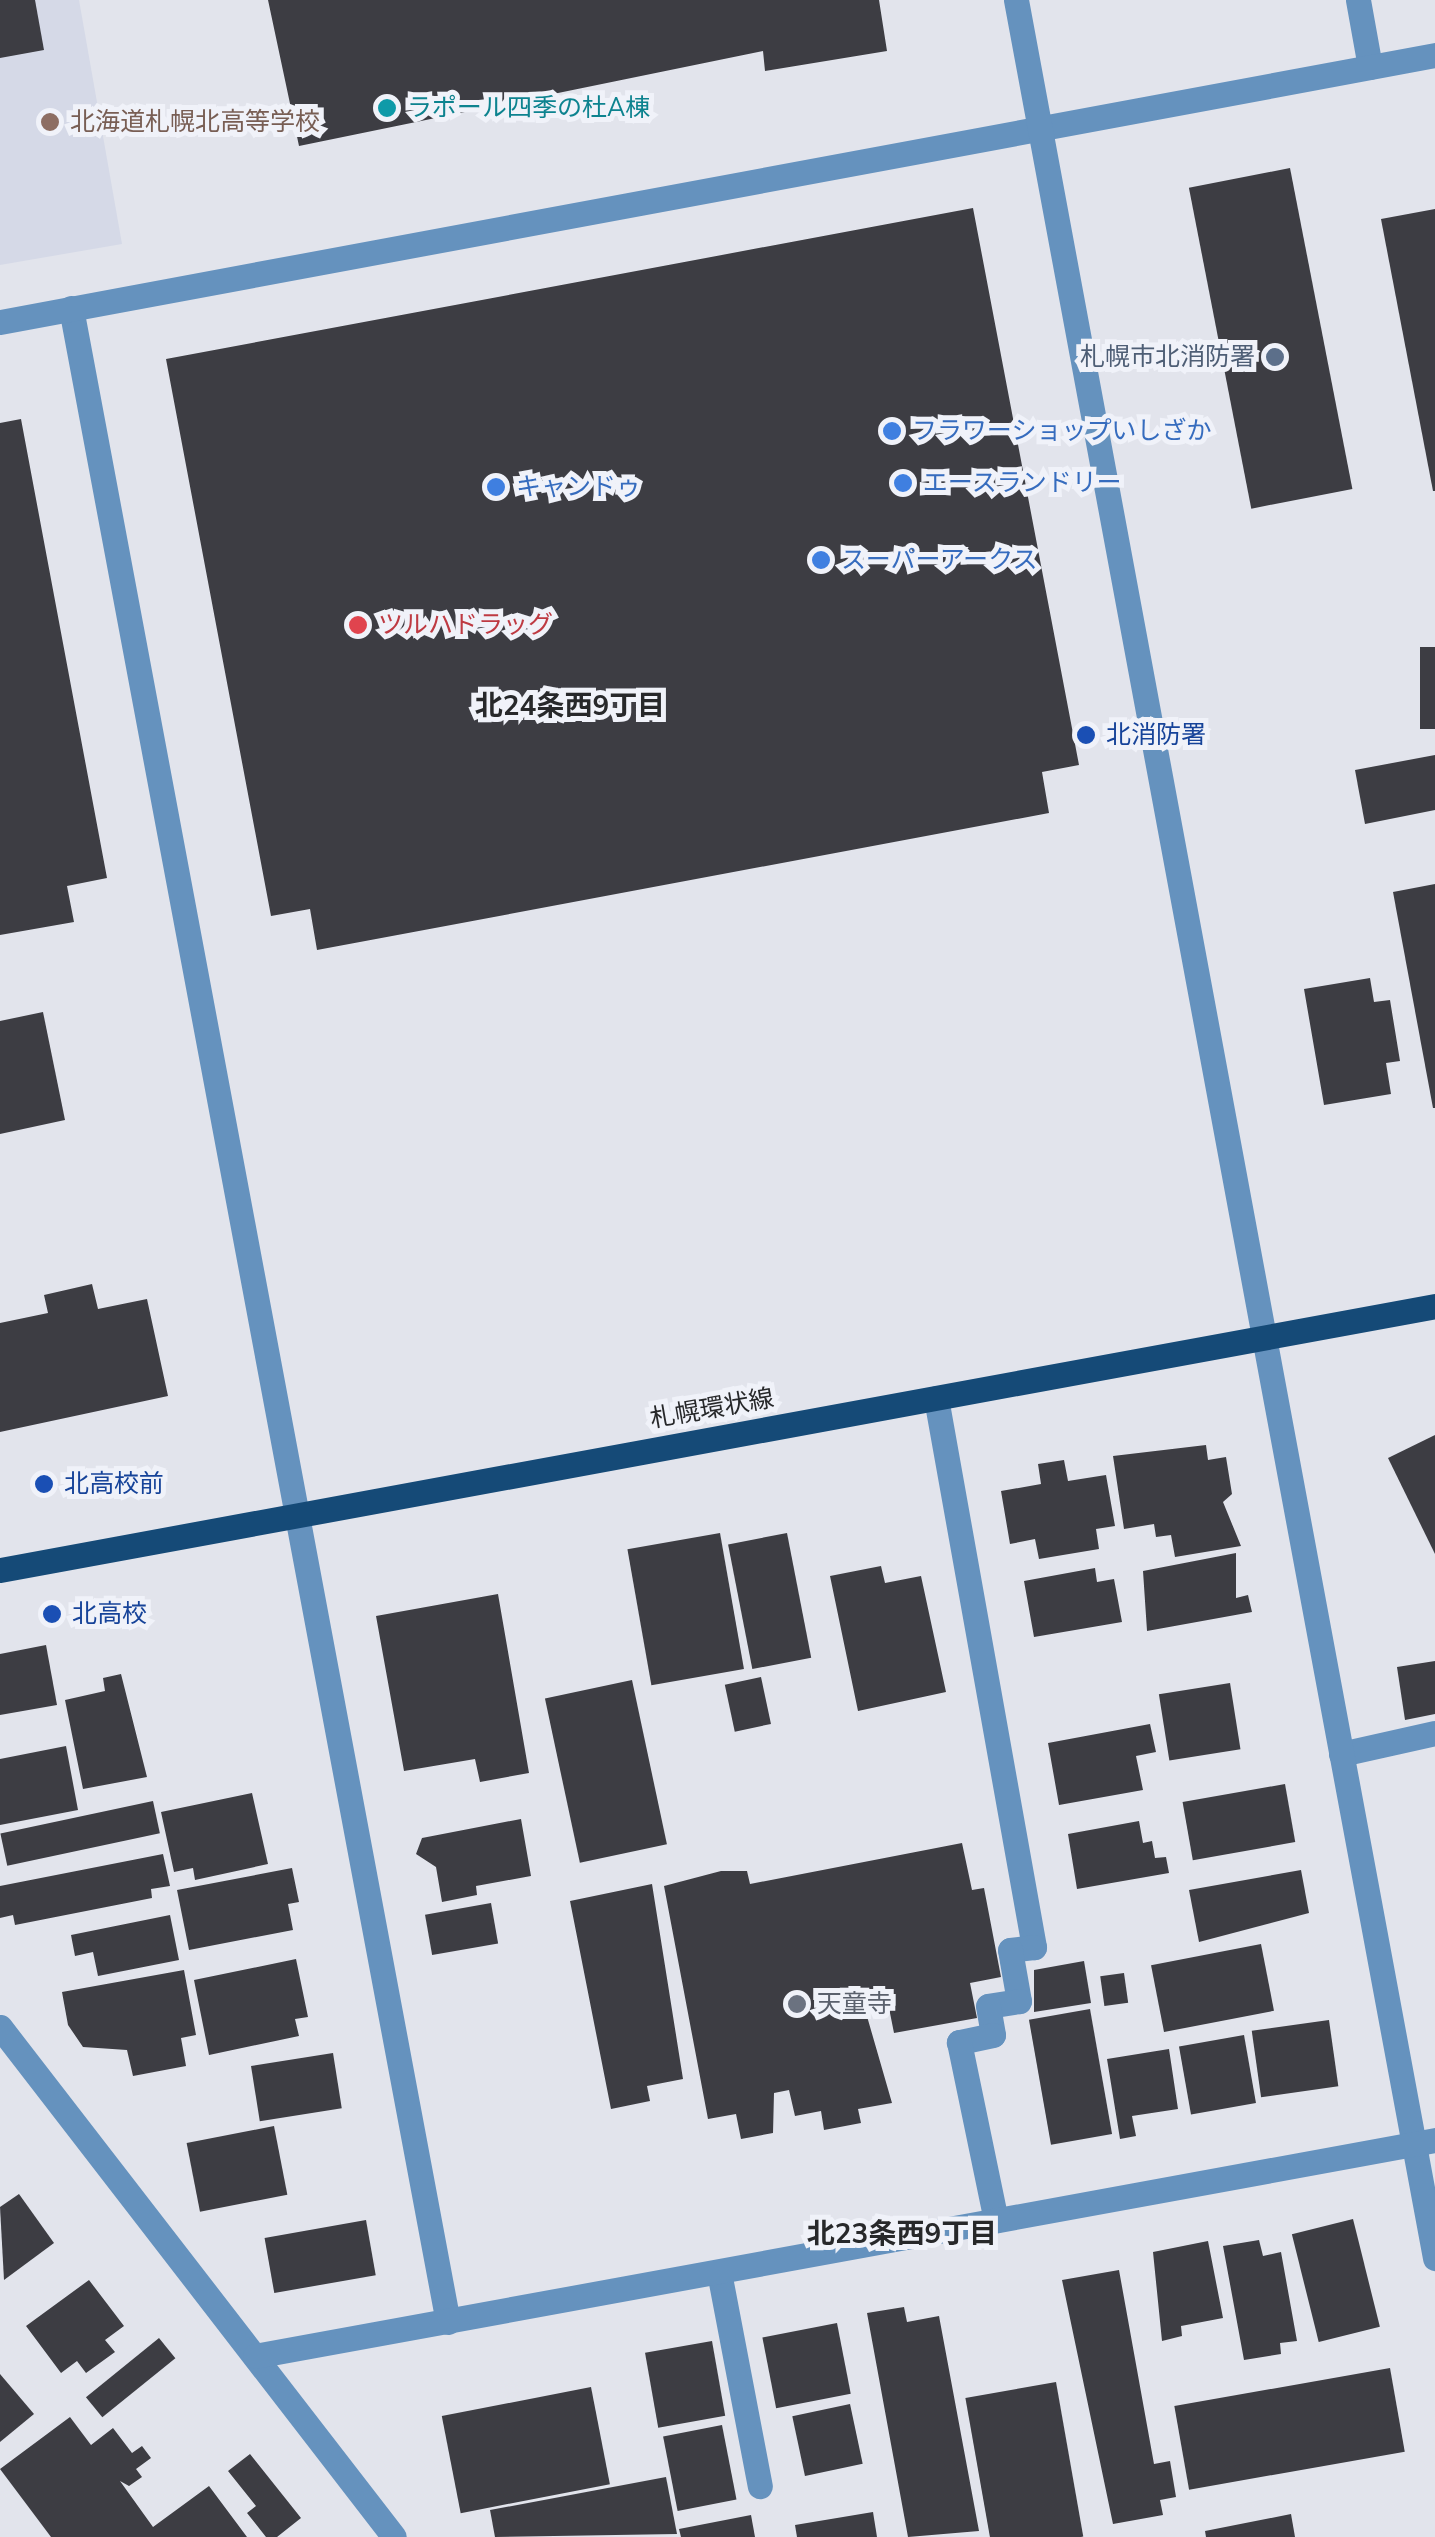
<!DOCTYPE html>
<meta charset="utf-8">
<style>
body{margin:0}
#map{position:relative;width:1435px;height:2537px;overflow:hidden;background:#e2e4ec;font-family:"Nunito Sans","Noto Sans JP",sans-serif}
div>[style]{position:absolute}
[style*='--x']{left:calc(var(--x)*1px);top:calc(var(--y)*1px);width:calc(var(--w)*1px);rotate:calc(var(--a)*1deg)}
.built>*{inset:0;background:#d5d9e7}
.building>*{inset:0;background:#3d3d43;transform-origin:0 0}
.service>*{height:25px;margin:-12.5px;padding:0 12.5px;transform-origin:12.5px;border-radius:12.5px;background:#6592be}
.minor>*{height:25px;margin:-12.5px;padding:0 12.5px;transform-origin:12.5px;border-radius:12.5px;background:#6592be}
.tertiary>*{height:25px;margin:-12.5px;padding:0 12.5px;transform-origin:12.5px;border-radius:12.5px;background:#6592be}
.primary>*{height:25px;margin:-12.5px;padding:0 12.5px;transform-origin:12.5px;border-radius:12.5px;background:#154a77}
.dots>*{width:28px;height:28px;translate:-50% -50%;box-sizing:border-box;border:5px solid #f0f2f9;border-radius:50%}
span{translate:-50% -50%;white-space:nowrap;text-align:center;line-height:1.15;-webkit-text-stroke:10px #f0f2f9;paint-order:stroke}
.culture-label{font-size:25px;color:#0d838f}
.left{translate:0 -50%;text-align:left}
.education-label{font-size:25px;color:#785e54}
.service-label{font-size:25px;color:#4e5e75}
.right{translate:-100% -50%;text-align:right}
.shop-label{font-size:25px;color:#366cbe}
.health-label{font-size:25px;color:#be3a42}
.transit-label{font-size:25px;color:#164399}
.street-label{font-size:25px;color:#27282a}
.worship-label{font-size:25px;color:#5b616d}
.neighbourhood-label{font-size:28px;color:#27282a;font-weight:700}
</style>
<div id="map">
<div class="built">
<div style="clip-path:polygon(0 0,79px 0,122px 244px,0 265px)"></div>
</div>
<div class="building">
<div style="clip-path:polygon(0 0,35px 0,44px 50px,0 58px)"></div>
<div style="clip-path:polygon(268px 0,879px 0,887px 51px,765px 71px,763px 51px,299px 146px)"></div>
<div style="left:1290px;top:168px;width:327px;height:103px;rotate:79deg"></div>
<div style="clip-path:polygon(973px 208px,1079px 765px,1042px 772px,1049px 813px,317px 950px,310px 909px,271px 916px,166px 359px)"></div>
<div style="clip-path:polygon(1435px 209px,1435px 491px,1433px 491px,1381px 219px)"></div>
<div style="clip-path:polygon(21px 419px,107px 878px,67px 886px,74px 922px,0 935px,0 423px)"></div>
<div style="left:1435px;top:647px;width:82px;height:15px;rotate:90deg"></div>
<div style="clip-path:polygon(1435px 755px,1435px 810px,1365px 824px,1355px 770px)"></div>
<div style="clip-path:polygon(1435px 884px,1435px 1108px,1433px 1108px,1393px 892px)"></div>
<div style="clip-path:polygon(1370px 978px,1374px 1002px,1390px 1000px,1400px 1061px,1386px 1063px,1391px 1094px,1324px 1105px,1304px 989px)"></div>
<div style="clip-path:polygon(43px 1012px,65px 1120px,0 1134px,0 1021px)"></div>
<div style="clip-path:polygon(92px 1284px,98px 1309px,147px 1299px,168px 1396px,0 1432px,0 1323px,48px 1313px,44px 1295px)"></div>
<div style="clip-path:polygon(1435px 1435px,1435px 1554px,1388px 1458px)"></div>
<div style="clip-path:polygon(1206px 1445px,1208px 1460px,1226px 1457px,1232px 1494px,1223px 1502px,1241px 1546px,1175px 1557px,1171px 1535px,1156px 1537px,1154px 1524px,1124px 1529px,1113px 1456px)"></div>
<div style="clip-path:polygon(1064px 1460px,1068px 1481px,1106px 1475px,1115px 1526px,1096px 1529px,1099px 1549px,1039px 1559px,1035px 1539px,1010px 1544px,1001px 1491px,1041px 1484px,1038px 1464px)"></div>
<div style="left:720px;top:1533px;width:138px;height:94px;rotate:80deg"></div>
<div style="left:787px;top:1533px;width:127px;height:60px;rotate:79deg"></div>
<div style="clip-path:polygon(1236px 1553px,1236px 1598px,1248px 1595px,1252px 1612px,1147px 1631px,1143px 1571px)"></div>
<div style="clip-path:polygon(881px 1566px,885px 1583px,921px 1576px,946px 1692px,858px 1711px,830px 1576px)"></div>
<div style="clip-path:polygon(1095px 1568px,1097px 1582px,1114px 1579px,1122px 1622px,1034px 1637px,1024px 1581px)"></div>
<div style="clip-path:polygon(498px 1594px,529px 1773px,480px 1782px,475px 1759px,404px 1771px,376px 1616px)"></div>
<div style="clip-path:polygon(46px 1645px,57px 1705px,0 1715px,0 1654px)"></div>
<div style="clip-path:polygon(1435px 1661px,1435px 1714px,1405px 1720px,1397px 1667px)"></div>
<div style="clip-path:polygon(121px 1674px,147px 1777px,83px 1789px,65px 1700px,105px 1691px,103px 1678px)"></div>
<div style="left:761px;top:1677px;width:48px;height:37px;rotate:78deg"></div>
<div style="left:632px;top:1680px;width:168px;height:89px;rotate:78deg"></div>
<div style="left:1230px;top:1683px;width:67px;height:72px;rotate:81deg"></div>
<div style="clip-path:polygon(1150px 1724px,1156px 1752px,1136px 1756px,1143px 1790px,1059px 1805px,1048px 1743px)"></div>
<div style="clip-path:polygon(66px 1746px,78px 1810px,0 1825px,0 1759px)"></div>
<div style="left:1285px;top:1784px;width:59px;height:104px;rotate:80deg"></div>
<div style="clip-path:polygon(252px 1793px,268px 1864px,195px 1880px,193px 1868px,174px 1872px,161px 1812px)"></div>
<div style="left:153px;top:1801px;width:33px;height:156px;rotate:78deg"></div>
<div style="clip-path:polygon(521px 1819px,531px 1876px,476px 1886px,477px 1895px,442px 1902px,436px 1867px,416px 1854px,422px 1838px)"></div>
<div style="clip-path:polygon(1139px 1821px,1143px 1843px,1152px 1841px,1155px 1858px,1166px 1857px,1169px 1873px,1077px 1889px,1068px 1834px)"></div>
<div style="clip-path:polygon(962px 1843px,972px 1890px,984px 1888px,1001px 1977px,970px 1983px,977px 2018px,894px 2033px,885px 1988px,860px 1992px,892px 2103px,858px 2109px,861px 2123px,824px 2130px,821px 2111px,795px 2116px,789px 2090px,774px 2093px,773px 2133px,741px 2139px,736px 2114px,708px 2119px,664px 1886px,721px 1871px,747px 1871px,750px 1884px)"></div>
<div style="clip-path:polygon(163px 1854px,170px 1886px,151px 1889px,152px 1898px,15px 1925px,13px 1915px,0 1918px,0 1886px)"></div>
<div style="clip-path:polygon(292px 1868px,299px 1902px,288px 1904px,293px 1930px,189px 1950px,177px 1890px)"></div>
<div style="clip-path:polygon(1301px 1870px,1309px 1913px,1199px 1942px,1189px 1890px)"></div>
<div style="clip-path:polygon(652px 1884px,683px 2079px,647px 2086px,650px 2101px,611px 2109px,570px 1901px)"></div>
<div style="left:491px;top:1903px;width:41px;height:67px;rotate:80deg"></div>
<div style="clip-path:polygon(170px 1915px,179px 1960px,98px 1976px,93px 1952px,75px 1956px,71px 1935px)"></div>
<div style="left:1261px;top:1944px;width:68px;height:112px;rotate:79deg"></div>
<div style="clip-path:polygon(296px 1959px,308px 2017px,295px 2019px,299px 2036px,209px 2055px,194px 1980px)"></div>
<div style="clip-path:polygon(1084px 1961px,1091px 2003px,1034px 2012px,1034px 1970px)"></div>
<div style="clip-path:polygon(184px 1970px,196px 2035px,181px 2038px,186px 2066px,133px 2076px,127px 2050px,83px 2047px,68px 2025px,62px 1992px)"></div>
<div style="left:1124px;top:1973px;width:30px;height:24px;rotate:82deg"></div>
<div style="left:1090px;top:2009px;width:127px;height:62px;rotate:80deg"></div>
<div style="left:1329px;top:2020px;width:67px;height:78px;rotate:82deg"></div>
<div style="left:1244px;top:2035px;width:69px;height:66px;rotate:80deg"></div>
<div style="clip-path:polygon(1169px 2049px,1178px 2109px,1132px 2116px,1136px 2136px,1120px 2139px,1107px 2059px)"></div>
<div style="left:333px;top:2053px;width:56px;height:83px;rotate:81deg"></div>
<div style="left:274px;top:2126px;width:70px;height:89px;rotate:79deg"></div>
<div style="clip-path:polygon(19px 2194px,54px 2243px,4px 2280px,0 2207px)"></div>
<div style="left:1353px;top:2219px;width:111px;height:63px;rotate:76deg"></div>
<div style="left:366px;top:2220px;width:56px;height:103px;rotate:80deg"></div>
<div style="clip-path:polygon(1259px 2240px,1263px 2256px,1281px 2252px,1297px 2341px,1280px 2343px,1281px 2354px,1244px 2360px,1223px 2246px)"></div>
<div style="clip-path:polygon(1208px 2241px,1223px 2318px,1181px 2326px,1182px 2336px,1162px 2341px,1153px 2252px)"></div>
<div style="clip-path:polygon(1119px 2270px,1154px 2464px,1170px 2461px,1176px 2497px,1160px 2500px,1163px 2515px,1113px 2524px,1062px 2280px)"></div>
<div style="clip-path:polygon(89px 2280px,124px 2326px,105px 2340px,115px 2352px,86px 2373px,77px 2361px,61px 2373px,26px 2326px)"></div>
<div style="clip-path:polygon(904px 2307px,907px 2322px,939px 2316px,979px 2531px,908px 2537px,867px 2313px)"></div>
<div style="left:837px;top:2323px;width:72px;height:76px;rotate:79deg"></div>
<div style="left:159px;top:2338px;width:26px;height:94px;rotate:51deg"></div>
<div style="left:712px;top:2341px;width:76px;height:68px;rotate:80deg"></div>
<div style="left:1390px;top:2368px;width:85px;height:219px;rotate:80deg"></div>
<div style="clip-path:polygon(0 2374px,34px 2414px,0 2442px)"></div>
<div style="left:1056px;top:2382px;width:157px;height:92px;rotate:80deg"></div>
<div style="left:591px;top:2387px;width:99px;height:152px;rotate:79deg"></div>
<div style="left:850px;top:2404px;width:61px;height:59px;rotate:78deg"></div>
<div style="clip-path:polygon(70px 2417px,91px 2445px,113px 2428px,132px 2453px,142px 2446px,151px 2458px,136px 2469px,142px 2477px,129px 2486px,120px 2481px,153px 2527px,209px 2486px,247px 2537px,51px 2537px,0 2469px)"></div>
<div style="left:722px;top:2425px;width:76px;height:60px;rotate:79deg"></div>
<div style="clip-path:polygon(250px 2454px,301px 2518px,277px 2537px,266px 2537px,247px 2513px,256px 2506px,228px 2471px)"></div>
<div style="clip-path:polygon(666px 2477px,677px 2534px,495px 2537px,490px 2510px)"></div>
<div style="clip-path:polygon(873px 2512px,877px 2537px,797px 2537px,795px 2525px)"></div>
<div style="clip-path:polygon(1291px 2514px,1295px 2537px,1206px 2537px,1205px 2531px)"></div>
<div style="clip-path:polygon(751px 2515px,755px 2537px,681px 2537px,679px 2529px)"></div>
</div>
<div class="service">
<div style="--x:936;--y:1398;--w:558;--a:79.88"></div>
<div style="--x:1034;--y:1947;--w:24;--a:173"></div>
<div style="--x:1010;--y:1950;--w:52;--a:80"></div>
<div style="--x:1019;--y:2001;--w:31;--a:171"></div>
<div style="--x:988;--y:2006;--w:29;--a:80"></div>
<div style="--x:993;--y:2035;--w:35;--a:168"></div>
<div style="--x:959;--y:2042;--w:182;--a:78.3"></div>
<div style="--x:1341;--y:1754;--w:96;--a:-12.6"></div>
<div style="--x:719;--y:2272;--w:218;--a:79.2"></div>
</div>
<div class="minor">
<div style="--x:1358;--y:0;--w:68;--a:79.8"></div>
<div style="--x:71;--y:308;--w:2049;--a:79.4"></div>
<div style="--x:0;--y:322;--w:1460;--a:-10.54"></div>
<div style="--x:1264;--y:1337;--w:937;--a:79.48"></div>
<div style="--x:0;--y:2027;--w:644;--a:52.31"></div>
<div style="--x:255;--y:2356;--w:1200;--a:-10.37"></div>
</div>
<div class="tertiary">
<div style="--x:1016;--y:0;--w:1360;--a:79.49"></div>
</div>
<div class="primary">
<div style="--x:0;--y:1570;--w:1459;--a:-10.42"></div>
</div>
<div class="dots">
<div style="left:387px;top:108px;background:#0f9aa8"></div>
<div style="left:50px;top:122px;background:#8d6e63"></div>
<div style="left:1275px;top:357px;background:#5c6f8a"></div>
<div style="left:892px;top:431px;background:#3f7fe0"></div>
<div style="left:903px;top:483px;background:#3f7fe0"></div>
<div style="left:496px;top:487px;background:#3f7fe0"></div>
<div style="left:821px;top:560px;background:#3f7fe0"></div>
<div style="left:358px;top:625px;background:#e0444e"></div>
<div style="left:1086px;top:735px;background:#1a4fb4"></div>
<div style="left:44px;top:1484px;background:#1a4fb4"></div>
<div style="left:52px;top:1614px;background:#1a4fb4"></div>
<div style="left:797px;top:2004px;background:#6b7280"></div>
</div>
<div class="culture-label">
<span class="left" style="left:407px;top:108px">ラポール四季の杜A棟</span>
</div>
<div class="education-label">
<span class="left" style="left:70px;top:122px">北海道札幌北高等学校</span>
</div>
<div class="service-label">
<span class="right" style="left:1255px;top:357px">札幌市北消防署</span>
</div>
<div class="shop-label">
<span class="left" style="left:912px;top:431px">フラワーショップいしざか</span>
<span class="left" style="left:923px;top:483px">エースランドリー</span>
<span class="left" style="left:516px;top:487px">キャンドゥ</span>
<span class="left" style="left:841px;top:560px">スーパーアークス</span>
</div>
<div class="health-label">
<span class="left" style="left:378px;top:625px">ツルハドラッグ</span>
</div>
<div class="transit-label">
<span class="left" style="left:1106px;top:735px">北消防署</span>
<span class="left" style="left:64px;top:1484px">北高校前</span>
<span class="left" style="left:72px;top:1614px">北高校</span>
</div>
<div class="street-label">
<span style="left:712px;top:1409px;rotate:-10deg">札幌環状線</span>
</div>
<div class="worship-label">
<span class="left" style="left:817px;top:2004px">天童寺</span>
</div>
<div class="neighbourhood-label">
<span style="left:570px;top:706px">北24条西9丁目</span>
<span style="left:902px;top:2234px">北23条西9丁目</span>
</div>
</div>
